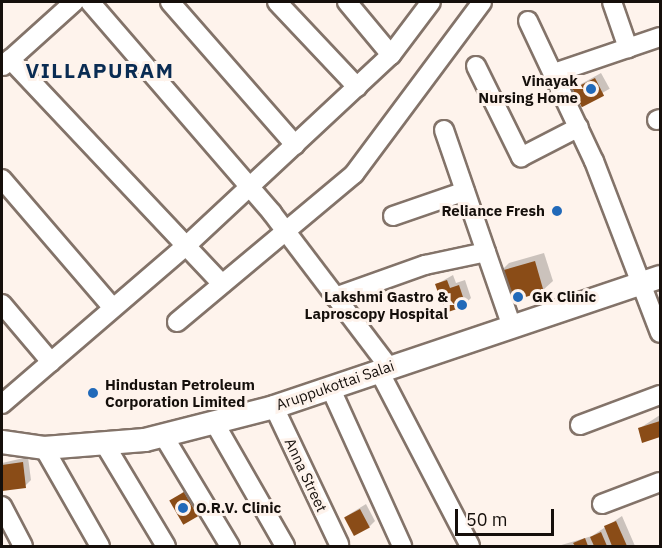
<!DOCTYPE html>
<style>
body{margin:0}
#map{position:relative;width:662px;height:548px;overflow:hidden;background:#fef3ec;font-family:"IBM Plex Sans",sans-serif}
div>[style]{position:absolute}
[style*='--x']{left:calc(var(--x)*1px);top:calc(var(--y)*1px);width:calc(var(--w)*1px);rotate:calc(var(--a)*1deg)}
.shadow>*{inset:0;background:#0003;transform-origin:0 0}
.building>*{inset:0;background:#8a4c17;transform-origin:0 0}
.roads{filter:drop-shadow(2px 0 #837369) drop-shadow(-2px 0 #837369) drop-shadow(0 2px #837369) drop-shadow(0 -2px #837369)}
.minor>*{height:18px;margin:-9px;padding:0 9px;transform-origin:9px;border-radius:9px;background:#fff}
.major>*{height:22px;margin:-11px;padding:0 11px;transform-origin:11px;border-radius:11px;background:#fff}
.dots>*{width:16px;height:16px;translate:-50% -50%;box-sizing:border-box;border:3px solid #fef3ec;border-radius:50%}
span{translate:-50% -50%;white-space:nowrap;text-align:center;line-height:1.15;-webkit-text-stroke:6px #fef3ec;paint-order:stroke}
.poi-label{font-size:15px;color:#150f0b;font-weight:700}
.right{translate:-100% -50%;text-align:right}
.left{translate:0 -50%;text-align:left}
.street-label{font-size:15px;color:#150f0b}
.district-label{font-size:21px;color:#0a2c53;font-weight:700;letter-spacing:1.5px}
.frame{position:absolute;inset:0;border:3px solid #150f0b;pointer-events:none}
.scale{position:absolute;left:455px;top:509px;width:99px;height:27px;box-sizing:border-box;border:3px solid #150f0b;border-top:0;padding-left:8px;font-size:18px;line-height:21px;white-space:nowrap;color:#150f0b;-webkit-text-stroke:4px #fef3ec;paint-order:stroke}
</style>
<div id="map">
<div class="shadow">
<div style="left:601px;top:73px;width:18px;height:31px;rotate:61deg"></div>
<div style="clip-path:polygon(544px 253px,553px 281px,543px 290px,509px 301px,500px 272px,509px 263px)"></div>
<div style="clip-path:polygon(453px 275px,456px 283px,465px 280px,471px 298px,465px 304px,437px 284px)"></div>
<div style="clip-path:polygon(660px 415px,660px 435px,643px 441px,640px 428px)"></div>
<div style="clip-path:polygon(28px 457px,31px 480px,25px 486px,2px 489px,2px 463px)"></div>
<div style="clip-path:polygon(190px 487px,203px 509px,197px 515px,171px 501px)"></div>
<div style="clip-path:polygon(366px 504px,375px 521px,369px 527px,345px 517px)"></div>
<div style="clip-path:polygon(622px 516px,635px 546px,558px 546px,592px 536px)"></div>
</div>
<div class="building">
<div style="left:595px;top:78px;width:20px;height:25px;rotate:63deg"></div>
<div style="left:535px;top:261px;width:32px;height:39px;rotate:74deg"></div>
<div style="clip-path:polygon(447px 280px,450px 288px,459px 285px,466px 306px,445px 313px,435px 284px)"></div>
<div style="clip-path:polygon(660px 421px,660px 437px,642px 443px,638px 428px)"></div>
<div style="clip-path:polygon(23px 462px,26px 488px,2px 491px,2px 465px)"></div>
<div style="left:184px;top:492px;width:28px;height:17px;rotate:60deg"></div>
<div style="left:360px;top:509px;width:21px;height:18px;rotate:62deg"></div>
<div style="clip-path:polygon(616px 521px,627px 546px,612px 546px,604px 526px)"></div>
<div style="clip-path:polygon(601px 532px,607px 546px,594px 546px,590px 537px)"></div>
<div style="clip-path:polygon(585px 538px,588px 546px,575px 546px,573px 543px)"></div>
</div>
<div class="roads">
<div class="minor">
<div style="--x:90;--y:2;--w:279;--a:49.2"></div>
<div style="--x:272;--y:213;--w:192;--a:52.8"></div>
<div style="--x:170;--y:2;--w:190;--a:48.8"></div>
<div style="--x:277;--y:2;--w:117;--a:46.7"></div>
<div style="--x:347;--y:2;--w:69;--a:50.3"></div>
<div style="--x:612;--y:2;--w:49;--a:70.8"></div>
<div style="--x:528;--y:21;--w:155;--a:64.8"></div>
<div style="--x:594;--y:161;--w:184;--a:69"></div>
<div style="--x:10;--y:59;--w:309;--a:46.7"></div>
<div style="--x:3;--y:66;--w:96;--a:-42"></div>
<div style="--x:476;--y:66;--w:102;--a:63.7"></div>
<div style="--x:521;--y:157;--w:65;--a:-27.3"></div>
<div style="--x:554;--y:73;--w:112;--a:-18.8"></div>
<div style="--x:657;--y:120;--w:3;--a:-18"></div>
<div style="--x:444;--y:130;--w:129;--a:71"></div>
<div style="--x:2;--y:179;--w:170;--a:49.3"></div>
<div style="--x:393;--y:216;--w:76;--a:-19.1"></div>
<div style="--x:335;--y:297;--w:96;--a:-19.6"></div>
<div style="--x:425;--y:265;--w:62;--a:-12"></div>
<div style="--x:486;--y:252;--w:79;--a:70.9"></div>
<div style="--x:2;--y:304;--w:76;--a:49.8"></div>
<div style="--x:177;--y:322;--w:231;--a:-39.9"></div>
<div style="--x:354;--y:174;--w:214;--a:-53.3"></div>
<div style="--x:379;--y:371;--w:197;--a:62.5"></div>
<div style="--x:330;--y:387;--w:175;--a:65.6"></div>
<div style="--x:2;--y:404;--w:244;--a:-40.7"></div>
<div style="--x:187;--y:245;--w:279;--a:-43"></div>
<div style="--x:391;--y:55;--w:66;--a:-53"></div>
<div style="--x:274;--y:407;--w:152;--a:64.6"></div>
<div style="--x:214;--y:422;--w:143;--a:60.2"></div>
<div style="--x:580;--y:425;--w:85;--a:-20.6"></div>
<div style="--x:163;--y:435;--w:130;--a:58.9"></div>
<div style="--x:104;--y:443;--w:120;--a:59"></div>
<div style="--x:44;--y:448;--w:113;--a:60.3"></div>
<div style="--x:602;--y:504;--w:62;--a:-20.8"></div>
<div style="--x:2;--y:506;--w:45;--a:62.3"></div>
</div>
<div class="major">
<div style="--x:2;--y:442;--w:42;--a:8.1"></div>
<div style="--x:44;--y:448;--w:101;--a:-4.5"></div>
<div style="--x:145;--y:440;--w:133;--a:-14.3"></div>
<div style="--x:274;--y:407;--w:407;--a:-18.6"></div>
</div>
</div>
<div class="dots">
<div style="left:591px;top:89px;background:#2169b9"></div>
<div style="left:557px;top:211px;background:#2169b9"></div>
<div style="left:518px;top:297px;background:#2169b9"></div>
<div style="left:462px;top:305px;background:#2169b9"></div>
<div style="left:93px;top:393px;background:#2169b9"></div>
<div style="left:183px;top:508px;background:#2169b9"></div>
</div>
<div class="poi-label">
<span class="right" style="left:578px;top:89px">Vinayak<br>Nursing Home</span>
<span class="right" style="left:545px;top:211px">Reliance Fresh</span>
<span class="right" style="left:448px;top:305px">Lakshmi Gastro &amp;<br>Laproscopy Hospital</span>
<span class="left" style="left:532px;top:297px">GK Clinic</span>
<span class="left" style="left:105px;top:393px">Hindustan Petroleum<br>Corporation Limited</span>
<span class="left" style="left:196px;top:508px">O.R.V. Clinic</span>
</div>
<div class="street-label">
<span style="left:335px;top:385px;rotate:-19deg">Aruppukottai Salai</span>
<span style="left:306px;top:475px;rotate:65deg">Anna Street</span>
</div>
<div class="district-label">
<span style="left:100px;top:70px">VILLAPURAM</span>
</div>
<div class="frame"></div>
<div class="scale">50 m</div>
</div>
